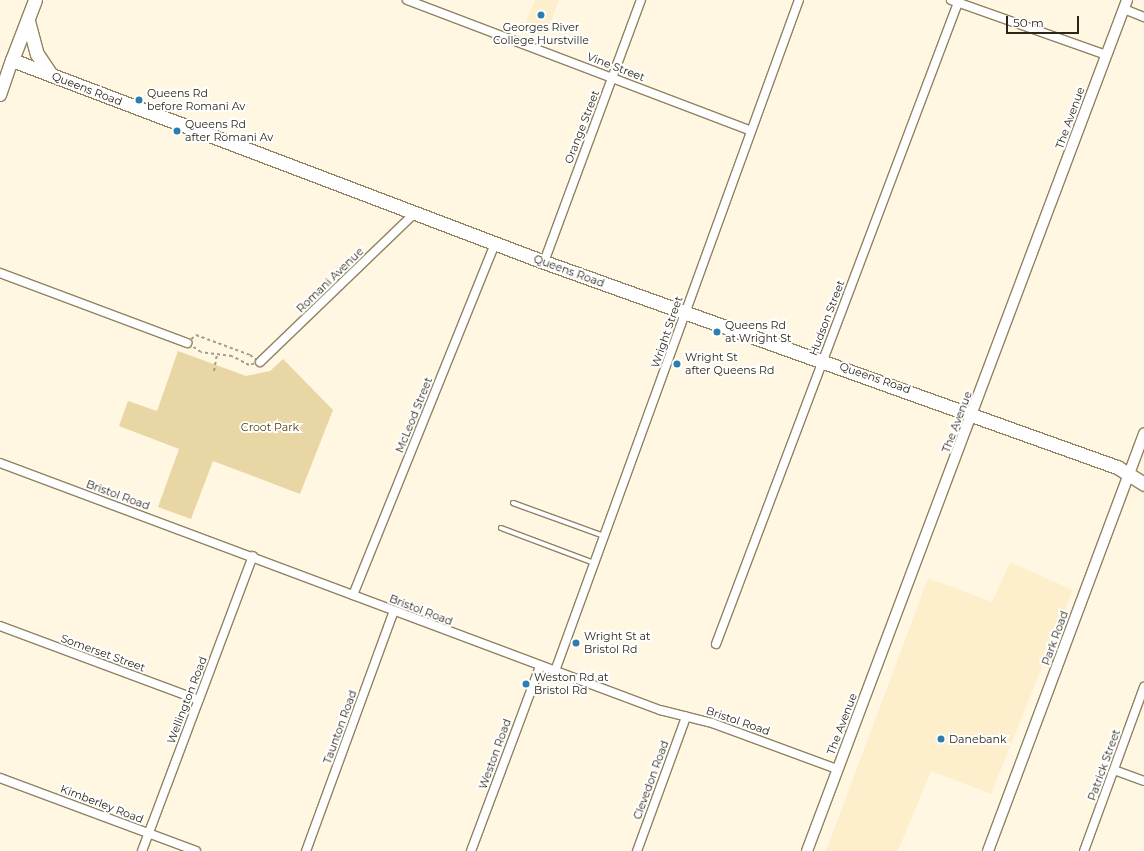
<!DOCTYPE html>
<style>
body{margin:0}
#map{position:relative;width:1144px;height:851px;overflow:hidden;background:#fff7e1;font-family:Montserrat,sans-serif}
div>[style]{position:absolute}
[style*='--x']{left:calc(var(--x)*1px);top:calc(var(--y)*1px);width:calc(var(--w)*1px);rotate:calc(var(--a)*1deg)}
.built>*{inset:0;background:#fdefcc}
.green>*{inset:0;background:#e9d6a5}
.path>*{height:2px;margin-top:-1px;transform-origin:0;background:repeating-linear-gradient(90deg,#a39d8a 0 3px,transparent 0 6px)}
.roads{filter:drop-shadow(1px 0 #908362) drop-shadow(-1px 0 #908362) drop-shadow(0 1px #908362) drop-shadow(0 -1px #908362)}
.service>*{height:4px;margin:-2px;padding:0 2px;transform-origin:2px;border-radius:2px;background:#fff}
.minor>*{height:8px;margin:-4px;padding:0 4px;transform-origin:4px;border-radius:4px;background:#fff}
.tertiary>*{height:10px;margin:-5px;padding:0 5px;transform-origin:5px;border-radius:5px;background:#fff}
.secondary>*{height:12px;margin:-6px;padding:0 6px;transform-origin:6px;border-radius:6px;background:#fff}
.primary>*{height:13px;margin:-6.5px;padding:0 6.5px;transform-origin:6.5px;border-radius:6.5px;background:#fff}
.dots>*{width:11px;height:11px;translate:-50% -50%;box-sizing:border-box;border:2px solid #fff;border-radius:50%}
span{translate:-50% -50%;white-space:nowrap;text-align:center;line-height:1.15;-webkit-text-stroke:4px #fff;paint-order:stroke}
.poi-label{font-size:11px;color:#2a2517}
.left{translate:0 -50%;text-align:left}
.street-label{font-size:11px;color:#2a2517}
.park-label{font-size:11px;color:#4f3e07}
.scale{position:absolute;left:1006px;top:16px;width:73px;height:18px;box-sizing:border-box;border:2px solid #2a2517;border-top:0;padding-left:5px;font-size:12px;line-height:14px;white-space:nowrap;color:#2a2517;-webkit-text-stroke:3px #fff;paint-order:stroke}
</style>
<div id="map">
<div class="built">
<div style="clip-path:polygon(535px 0,559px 0,545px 38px,523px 29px)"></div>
<div style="clip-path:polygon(1010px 562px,1073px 590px,991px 794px,931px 771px,898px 851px,826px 851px,928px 578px,992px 602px)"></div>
</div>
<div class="green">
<div style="clip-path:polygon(178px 351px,246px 376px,270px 371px,283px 359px,333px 410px,300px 494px,213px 461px,191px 519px,158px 507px,179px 449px,119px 426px,128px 401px,157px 411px)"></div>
</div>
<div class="path">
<div style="--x:196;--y:335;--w:58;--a:20.3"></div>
<div style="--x:250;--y:355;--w:12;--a:35"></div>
<div style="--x:260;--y:362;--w:11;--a:165"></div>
<div style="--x:249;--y:365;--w:19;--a:-152"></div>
<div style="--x:232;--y:356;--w:31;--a:-173"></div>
<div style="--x:201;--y:352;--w:17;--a:-147"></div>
<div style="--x:187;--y:343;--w:12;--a:-42"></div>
<div style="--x:214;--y:371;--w:17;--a:-80"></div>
</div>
<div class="roads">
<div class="service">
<div style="--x:513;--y:503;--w:97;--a:19.9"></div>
<div style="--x:501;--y:528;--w:99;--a:20.6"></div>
</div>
<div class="minor">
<div style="--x:407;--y:0;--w:366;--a:20.8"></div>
<div style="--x:951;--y:0;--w:164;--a:19.5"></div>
<div style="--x:1124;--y:9;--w:22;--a:22"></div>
<div style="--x:544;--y:262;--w:279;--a:-69.7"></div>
<div style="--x:0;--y:273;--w:200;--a:20.5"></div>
<div style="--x:260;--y:362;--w:215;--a:-43.9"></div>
<div style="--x:0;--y:463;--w:705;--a:20.52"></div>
<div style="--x:660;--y:710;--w:54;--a:14"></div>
<div style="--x:712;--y:723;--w:133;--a:20.2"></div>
<div style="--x:353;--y:595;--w:380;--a:-68"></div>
<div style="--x:0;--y:626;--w:212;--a:20.4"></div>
<div style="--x:716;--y:644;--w:688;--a:-69.33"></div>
<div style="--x:555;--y:671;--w:714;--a:-70.02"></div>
<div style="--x:1114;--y:770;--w:32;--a:20"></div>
<div style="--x:0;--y:778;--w:209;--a:20.4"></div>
<div style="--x:142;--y:851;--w:315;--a:-69.4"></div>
<div style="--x:306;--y:851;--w:256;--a:-69.9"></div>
<div style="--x:471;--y:851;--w:197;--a:-69.5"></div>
<div style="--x:637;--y:851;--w:143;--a:-69.9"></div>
<div style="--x:1084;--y:851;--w:175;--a:-69.9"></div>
</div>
<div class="tertiary">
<div style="--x:807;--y:851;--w:909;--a:-69.39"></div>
<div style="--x:988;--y:851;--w:446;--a:-69.5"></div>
</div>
<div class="secondary">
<div style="--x:0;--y:95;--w:37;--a:-71"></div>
</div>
<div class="primary">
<div style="--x:35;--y:0;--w:64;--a:111"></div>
<div style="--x:12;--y:60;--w:569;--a:20.79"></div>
<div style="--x:544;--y:262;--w:609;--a:19.69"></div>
<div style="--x:1117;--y:467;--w:32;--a:32"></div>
<div style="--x:28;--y:21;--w:34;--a:75"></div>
<div style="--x:37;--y:54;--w:25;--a:56"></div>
</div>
</div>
<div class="dots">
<div style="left:541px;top:15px;background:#2d7eaf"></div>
<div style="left:139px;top:100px;background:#2d7eaf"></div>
<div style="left:177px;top:131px;background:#2d7eaf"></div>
<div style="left:717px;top:332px;background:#2d7eaf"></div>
<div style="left:677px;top:364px;background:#2d7eaf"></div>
<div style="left:576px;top:643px;background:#2d7eaf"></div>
<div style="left:526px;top:684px;background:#2d7eaf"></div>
<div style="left:941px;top:739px;background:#2d7eaf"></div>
</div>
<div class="poi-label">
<span style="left:541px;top:34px">Georges River<br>College Hurstville</span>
<span class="left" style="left:147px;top:100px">Queens Rd<br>before Romani Av</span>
<span class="left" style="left:185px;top:131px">Queens Rd<br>after Romani Av</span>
<span class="left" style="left:725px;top:332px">Queens Rd<br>at Wright St</span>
<span class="left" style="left:685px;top:364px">Wright St<br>after Queens Rd</span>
<span class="left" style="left:584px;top:643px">Wright St at<br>Bristol Rd</span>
<span class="left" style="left:534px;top:684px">Weston Rd at<br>Bristol Rd</span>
<span class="left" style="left:949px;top:739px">Danebank</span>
</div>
<div class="street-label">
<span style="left:616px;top:67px;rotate:21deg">Vine Street</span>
<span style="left:87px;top:89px;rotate:21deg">Queens Road</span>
<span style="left:1070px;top:118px;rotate:-70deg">The Avenue</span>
<span style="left:582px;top:127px;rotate:-69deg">Orange Street</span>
<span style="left:569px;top:271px;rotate:20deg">Queens Road</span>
<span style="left:330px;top:280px;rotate:-44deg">Romani Avenue</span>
<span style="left:827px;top:318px;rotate:-69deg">Hudson Street</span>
<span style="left:667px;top:332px;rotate:-71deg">Wright Street</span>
<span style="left:875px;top:378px;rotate:19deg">Queens Road</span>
<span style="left:414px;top:415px;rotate:-68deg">McLeod Street</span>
<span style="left:957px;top:422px;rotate:-69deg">The Avenue</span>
<span style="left:118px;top:495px;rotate:20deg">Bristol Road</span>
<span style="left:421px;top:610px;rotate:21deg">Bristol Road</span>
<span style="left:1055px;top:638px;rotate:-70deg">Park Road</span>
<span style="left:103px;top:653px;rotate:20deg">Somerset Street</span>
<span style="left:187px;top:700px;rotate:-69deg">Wellington Road</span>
<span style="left:738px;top:721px;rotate:19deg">Bristol Road</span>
<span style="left:842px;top:724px;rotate:-69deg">The Avenue</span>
<span style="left:340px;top:727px;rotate:-70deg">Taunton Road</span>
<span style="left:495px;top:754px;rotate:-70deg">Weston Road</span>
<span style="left:1104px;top:765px;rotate:-70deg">Patrick Street</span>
<span style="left:651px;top:780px;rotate:-70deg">Clevedon Road</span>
<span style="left:102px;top:804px;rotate:21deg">Kimberley Road</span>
</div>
<div class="park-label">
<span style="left:270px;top:427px">Croot Park</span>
</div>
<div class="scale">50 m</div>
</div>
